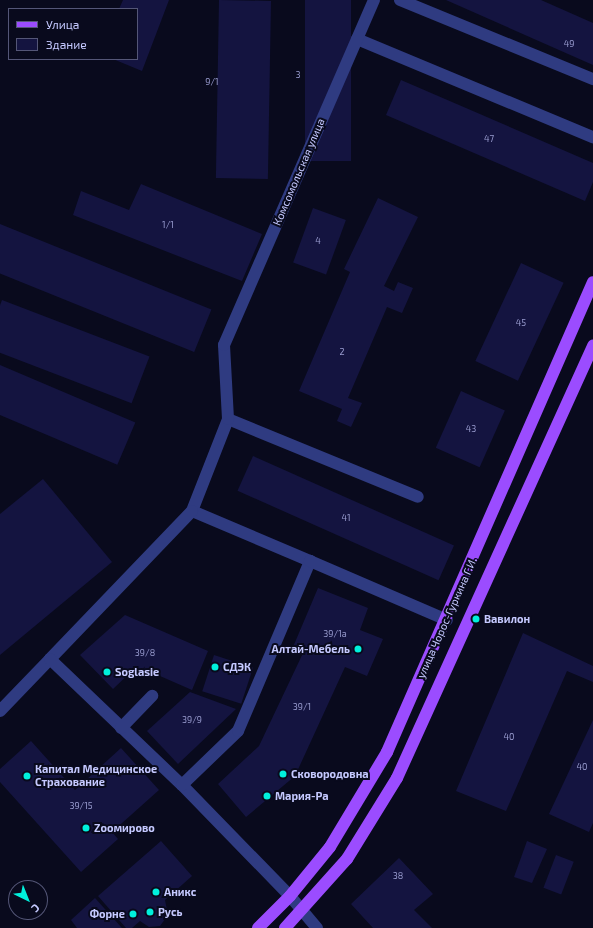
<!DOCTYPE html>
<meta charset="utf-8">
<style>
body{margin:0}
#map{position:relative;width:593px;height:928px;overflow:hidden;background:#090a1d;font-family:"Exo 2",sans-serif}
div>[style]{position:absolute}
[style*='--x']{left:calc(var(--x)*1px);top:calc(var(--y)*1px);width:calc(var(--w)*1px);rotate:calc(var(--a)*1deg)}
.building>*{inset:0;background:#141440;transform-origin:0 0}
.minor>*{height:12px;margin:-6px;padding:0 6px;transform-origin:6px;border-radius:6px;background:#2f3b81}
.major>*{height:12px;margin:-6px;padding:0 6px;transform-origin:6px;border-radius:6px;background:#9b4cff}
.dots>*{width:11px;height:11px;translate:-50% -50%;box-sizing:border-box;border:2px solid #090a1d;border-radius:50%}
span{translate:-50% -50%;white-space:nowrap;text-align:center;line-height:1.15;-webkit-text-stroke:4px #090a1d;paint-order:stroke}
.number-label{font-size:9px;color:#999ccf}
.number-label span{-webkit-text-stroke-width:0}
.street-label{font-size:11px;color:#c5c9ff}
.poi-label{font-size:11px;color:#c5c9ff;font-weight:700}
.left{translate:0 -50%;text-align:left}
.right{translate:-100% -50%;text-align:right}
.legend{position:absolute;left:8px;top:8px;width:130px;height:52px;box-sizing:border-box;background:#090a1d;border:1px solid #545677;margin:0;padding:5px 7px;list-style:none;font-size:12px;color:#c5c9ff}
.legend li{display:flex;align-items:center;gap:8px;height:20px}
.legend b{width:20px;border:1px solid #545677}
.north{position:absolute;left:8px;top:880px;width:40px;height:40px;box-sizing:border-box;background:#090a1d;border:1px solid #545677;border-radius:50%;rotate:137deg;font-size:11px;font-weight:700;line-height:16px;text-align:center;color:#c5c9ff}
.north::after{content:'';display:block;margin:auto;width:14px;height:18px;background:#00f0dc;clip-path:polygon(50% 0,100% 100%,50% 72%,0 100%)}
</style>
<div id="map">
<div class="building">
<div style="clip-path:polygon(123px 0,169px 0,142px 71px,113px 59px,137px 59px,137px 9px,119px 9px)"></div>
<div style="left:219px;top:0;width:52px;height:178px;rotate:1deg"></div>
<div style="left:305px;top:0;width:46px;height:161px"></div>
<div style="clip-path:polygon(446px 0,541px 0,593px 23px,593px 65px)"></div>
<div style="clip-path:polygon(401px 80px,593px 163px,593px 182px,585px 201px,386px 115px)"></div>
<div style="clip-path:polygon(141px 184px,262px 234px,242px 281px,73px 215px,81px 191px,129px 210px)"></div>
<div style="clip-path:polygon(378px 198px,418px 217px,384px 286px,394px 291px,398px 282px,413px 288px,402px 313px,387px 307px,348px 398px,362px 403px,351px 427px,337px 421px,342px 409px,299px 391px,350px 272px,344px 269px)"></div>
<div style="left:313px;top:208px;width:35px;height:58px;rotate:20deg"></div>
<div style="left:0;top:224px;width:228px;height:46px;rotate:22deg"></div>
<div style="left:521px;top:263px;width:47px;height:108px;rotate:25deg"></div>
<div style="left:2px;top:300px;width:158px;height:50px;rotate:21deg"></div>
<div style="left:0;top:365px;width:147px;height:46px;rotate:23deg"></div>
<div style="left:461px;top:391px;width:48px;height:62px;rotate:24deg"></div>
<div style="left:253px;top:456px;width:220px;height:38px;rotate:24deg"></div>
<div style="clip-path:polygon(43px 479px,112px 562px,0 655px,0 514px)"></div>
<div style="clip-path:polygon(318px 588px,368px 608px,360px 630px,383px 639px,367px 676px,345px 667px,295px 776px,246px 817px,218px 784px,259px 746px,304px 651px,293px 647px)"></div>
<div style="clip-path:polygon(125px 615px,208px 651px,192px 690px,144px 669px,134px 669px,113px 689px,80px 655px)"></div>
<div style="clip-path:polygon(523px 633px,593px 666px,593px 682px,567px 671px,506px 811px,456px 791px)"></div>
<div style="left:214px;top:655px;width:41px;height:38px;rotate:18deg"></div>
<div style="clip-path:polygon(190px 692px,236px 709px,178px 764px,147px 731px)"></div>
<div style="clip-path:polygon(593px 720px,593px 823px,589px 832px,549px 814px)"></div>
<div style="clip-path:polygon(31px 741px,75px 790px,121px 748px,159px 790px,112px 832px,118px 839px,81px 872px,0 782px,0 769px)"></div>
<div style="clip-path:polygon(161px 841px,192px 876px,165px 900px,168px 915px,160px 926px,149px 927px,140px 921px,132px 928px,126px 928px,98px 896px)"></div>
<div style="clip-path:polygon(527px 841px,547px 849px,532px 883px,514px 877px)"></div>
<div style="left:556px;top:855px;width:19px;height:35px;rotate:21deg"></div>
<div style="clip-path:polygon(399px 858px,433px 894px,414px 910px,432px 928px,373px 928px,351px 904px)"></div>
<div style="clip-path:polygon(95px 898px,122px 928px,77px 928px,71px 920px)"></div>
</div>
<div class="minor">
<div style="--x:400;--y:0;--w:209;--a:22.3"></div>
<div style="--x:357;--y:39;--w:256;--a:22.6"></div>
<div style="--x:228;--y:419;--w:205;--a:22.3"></div>
<div style="--x:310;--y:561;--w:128;--a:-157"></div>
<div style="--x:192;--y:511;--w:99;--a:-68.6"></div>
<div style="--x:228;--y:419;--w:74;--a:-93.1"></div>
<div style="--x:224;--y:345;--w:376;--a:-66.5"></div>
<div style="--x:50;--y:659;--w:205;--a:-46.2"></div>
<div style="--x:0;--y:711;--w:72;--a:-46.1"></div>
<div style="--x:50;--y:659;--w:182;--a:43.7"></div>
<div style="--x:121;--y:728;--w:45;--a:-45.9"></div>
<div style="--x:317;--y:928;--w:42;--a:-130.2"></div>
<div style="--x:290;--y:896;--w:155;--a:-134.2"></div>
<div style="--x:182;--y:785;--w:78;--a:-44"></div>
<div style="--x:238;--y:731;--w:185;--a:-67"></div>
<div style="--x:310;--y:561;--w:149;--a:23.3"></div>
</div>
<div class="major">
<div style="--x:258;--y:928;--w:45;--a:-45"></div>
<div style="--x:290;--y:896;--w:63;--a:-50.8"></div>
<div style="--x:330;--y:847;--w:111;--a:-59"></div>
<div style="--x:387;--y:752;--w:513;--a:-66.33"></div>
<div style="--x:285;--y:928;--w:93;--a:-48.1"></div>
<div style="--x:347;--y:859;--w:95;--a:-58.3"></div>
<div style="--x:397;--y:778;--w:475;--a:-65.6"></div>
</div>
<div class="dots">
<div style="left:476px;top:619px;background:#00f0dc"></div>
<div style="left:358px;top:649px;background:#00f0dc"></div>
<div style="left:215px;top:667px;background:#00f0dc"></div>
<div style="left:107px;top:672px;background:#00f0dc"></div>
<div style="left:283px;top:774px;background:#00f0dc"></div>
<div style="left:27px;top:776px;background:#00f0dc"></div>
<div style="left:267px;top:796px;background:#00f0dc"></div>
<div style="left:86px;top:828px;background:#00f0dc"></div>
<div style="left:156px;top:892px;background:#00f0dc"></div>
<div style="left:150px;top:912px;background:#00f0dc"></div>
<div style="left:133px;top:914px;background:#00f0dc"></div>
</div>
<div class="number-label">
<span style="left:569px;top:44px">49</span>
<span style="left:298px;top:75px">3</span>
<span style="left:212px;top:82px">9/1</span>
<span style="left:489px;top:139px">47</span>
<span style="left:168px;top:225px">1/1</span>
<span style="left:318px;top:241px">4</span>
<span style="left:521px;top:323px">45</span>
<span style="left:342px;top:352px">2</span>
<span style="left:471px;top:429px">43</span>
<span style="left:346px;top:518px">41</span>
<span style="left:335px;top:634px">39/1а</span>
<span style="left:145px;top:653px">39/8</span>
<span style="left:302px;top:707px">39/1</span>
<span style="left:192px;top:720px">39/9</span>
<span style="left:509px;top:737px">40</span>
<span style="left:582px;top:767px">40</span>
<span style="left:81px;top:806px">39/15</span>
<span style="left:398px;top:876px">38</span>
</div>
<div class="street-label">
<span style="left:299px;top:172px;rotate:-67deg">Комсомольская улица</span>
<span style="left:447px;top:618px;rotate:-66deg">улица Чорос-Гуркина Г.И.</span>
</div>
<div class="poi-label">
<span class="left" style="left:484px;top:619px">Вавилон</span>
<span class="right" style="left:350px;top:649px">Алтай-Мебель</span>
<span class="left" style="left:223px;top:667px">СДЭК</span>
<span class="left" style="left:115px;top:672px">Soglasie</span>
<span class="left" style="left:35px;top:776px">Капитал Медицинское<br>Страхование</span>
<span class="left" style="left:291px;top:774px">Сковородовна</span>
<span class="left" style="left:275px;top:796px">Мария-Ра</span>
<span class="left" style="left:94px;top:828px">Zоомирово</span>
<span class="left" style="left:164px;top:892px">Аникс</span>
<span class="left" style="left:158px;top:912px">Русь</span>
<span class="right" style="left:125px;top:914px">Форне</span>
</div>
<ul class="legend">
<li><b style="height:5px;background:#9b4cff"></b>Улица</li>
<li><b style="height:11px;background:#141440"></b>Здание</li>
</ul>
<div class="north">С</div>
</div>
